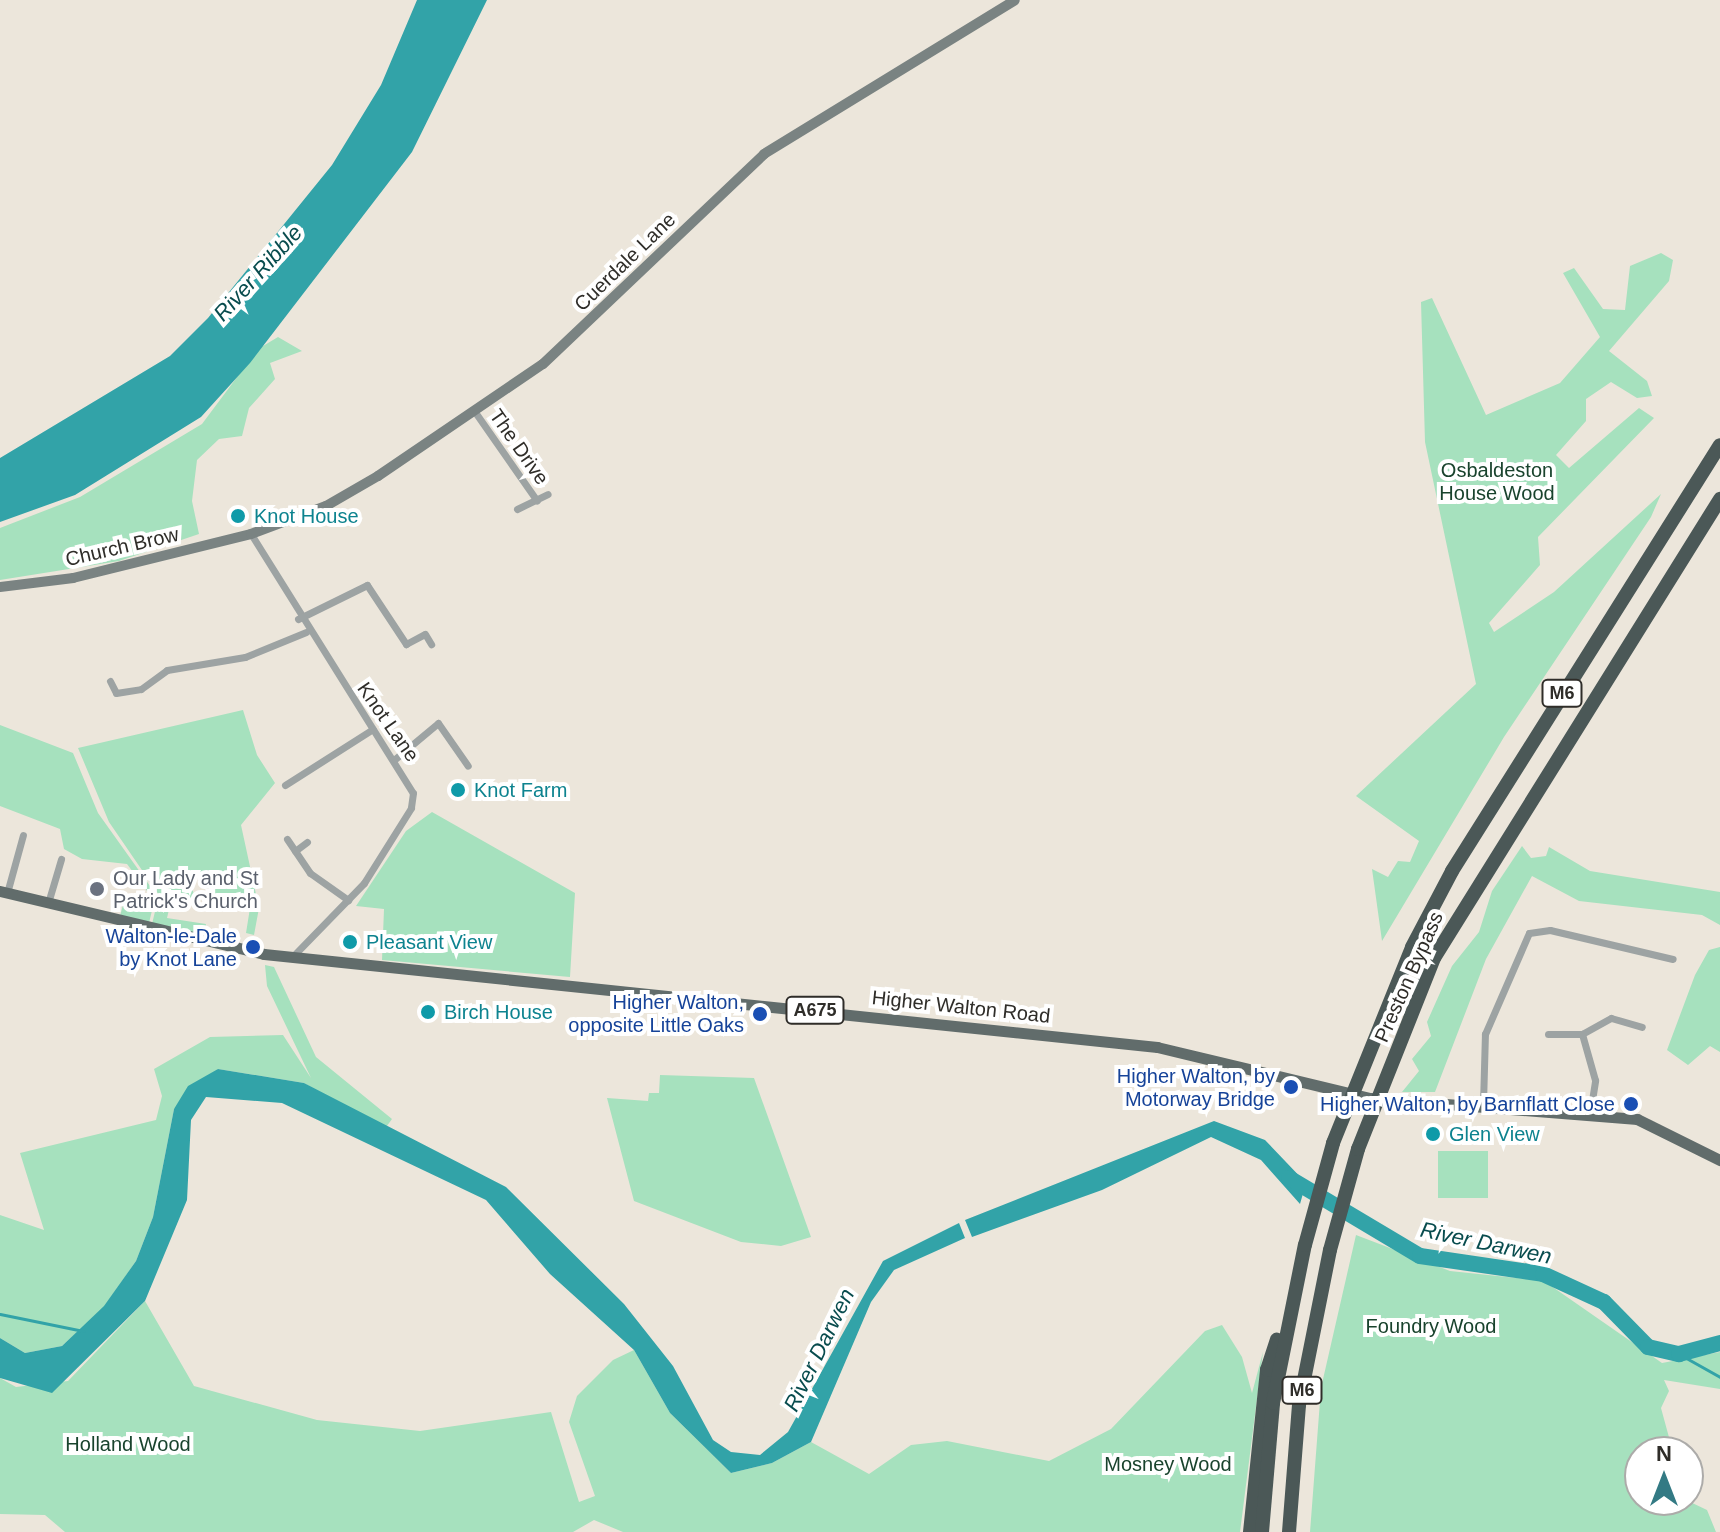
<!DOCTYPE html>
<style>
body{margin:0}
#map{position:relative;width:1720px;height:1532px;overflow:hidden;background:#ece6db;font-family:Arial,sans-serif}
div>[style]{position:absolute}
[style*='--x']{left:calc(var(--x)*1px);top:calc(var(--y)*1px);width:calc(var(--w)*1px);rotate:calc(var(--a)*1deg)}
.green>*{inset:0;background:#a6e1be;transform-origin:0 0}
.water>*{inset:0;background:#32a3a8}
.stream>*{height:3px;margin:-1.5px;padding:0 1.5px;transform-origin:1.5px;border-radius:1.5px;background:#32a3a8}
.river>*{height:16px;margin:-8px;padding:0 8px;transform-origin:8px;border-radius:8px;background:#32a3a8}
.minor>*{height:7px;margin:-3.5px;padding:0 3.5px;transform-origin:3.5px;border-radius:3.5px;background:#9da3a3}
.secondary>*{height:10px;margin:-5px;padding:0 5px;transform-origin:5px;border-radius:5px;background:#7a8382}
.primary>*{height:11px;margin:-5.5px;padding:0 5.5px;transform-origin:5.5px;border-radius:5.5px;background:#616c6b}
.motorway>*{height:14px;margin:-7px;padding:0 7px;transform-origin:7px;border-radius:7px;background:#4b5857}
.motorway-bridge>*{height:14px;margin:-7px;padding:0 7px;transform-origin:7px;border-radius:7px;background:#4b5857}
.dots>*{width:22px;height:22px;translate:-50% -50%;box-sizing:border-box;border:4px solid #fff;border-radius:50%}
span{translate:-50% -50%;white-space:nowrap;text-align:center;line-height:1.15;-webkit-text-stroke:8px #fff;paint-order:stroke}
.shield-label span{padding:2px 6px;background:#fff;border:2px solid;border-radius:6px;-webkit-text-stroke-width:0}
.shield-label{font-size:18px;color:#2f2d29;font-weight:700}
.street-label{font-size:20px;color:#2f2d29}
.park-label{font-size:20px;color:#19432d}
.culture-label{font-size:20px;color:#0d838f}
.left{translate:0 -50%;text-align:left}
.worship-label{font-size:20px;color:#5b616d}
.transit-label{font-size:20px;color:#164399}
.right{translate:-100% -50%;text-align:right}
.water-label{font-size:22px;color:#084c4e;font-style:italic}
.north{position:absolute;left:1624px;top:1436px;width:80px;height:80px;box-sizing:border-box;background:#fff;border:2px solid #acaba9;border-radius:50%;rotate:0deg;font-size:22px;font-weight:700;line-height:32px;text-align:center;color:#2f2d29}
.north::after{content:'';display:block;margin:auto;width:28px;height:36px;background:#337a84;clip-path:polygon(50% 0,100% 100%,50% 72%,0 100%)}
</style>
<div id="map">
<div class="green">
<div style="clip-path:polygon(1661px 253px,1673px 260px,1669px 281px,1609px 351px,1647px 381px,1652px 396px,1637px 398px,1611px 382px,1586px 399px,1586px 421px,1556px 455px,1569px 468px,1639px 408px,1654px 418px,1538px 537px,1540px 565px,1489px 623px,1494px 632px,1554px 592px,1661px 494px,1651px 517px,1504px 737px,1382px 941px,1372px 869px,1388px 877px,1398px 861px,1410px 862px,1419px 841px,1356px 796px,1476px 684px,1425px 442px,1421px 302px,1432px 298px,1486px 415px,1560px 383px,1600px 337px,1563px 273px,1574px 268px,1603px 309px,1625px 310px,1630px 266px)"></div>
<div style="clip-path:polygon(278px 337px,302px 351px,270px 363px,275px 379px,249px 408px,242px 436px,219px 439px,197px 460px,192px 501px,199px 534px,119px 561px,0 580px,0 528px,80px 497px,202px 424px,258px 349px)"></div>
<div style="clip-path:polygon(243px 710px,257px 755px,275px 783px,241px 825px,259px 908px,254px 935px,246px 933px,250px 908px,212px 901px,213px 881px,180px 870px,177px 881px,191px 884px,196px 902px,172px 897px,167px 918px,206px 924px,204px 936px,152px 924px,159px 895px,109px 822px,78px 748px)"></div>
<div style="clip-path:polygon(0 725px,73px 753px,98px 813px,155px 893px,155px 898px,149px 923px,120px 916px,124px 901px,153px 899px,127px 864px,82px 859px,64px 849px,60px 829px,0 806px)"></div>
<div style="clip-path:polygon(432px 812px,575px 893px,570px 977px,382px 960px,384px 909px,356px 906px,406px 831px)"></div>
<div style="clip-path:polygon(1522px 846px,1531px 858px,1546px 856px,1549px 847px,1590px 871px,1720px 892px,1720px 925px,1702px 915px,1579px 901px,1532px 876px,1486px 959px,1435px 1092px,1402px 1092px,1419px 1071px,1412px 1059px,1431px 1036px,1427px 1022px,1452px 966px,1479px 932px,1492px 891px)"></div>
<div style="clip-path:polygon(1720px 947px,1720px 1052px,1710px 1046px,1688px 1065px,1667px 1050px,1695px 975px,1709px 950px)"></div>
<div style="clip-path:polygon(265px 965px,274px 967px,316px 1057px,392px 1119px,384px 1130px,304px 1083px,218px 1069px,174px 1109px,153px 1217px,136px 1261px,104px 1307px,62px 1346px,25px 1353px,0 1338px,0 1215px,44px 1230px,20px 1153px,156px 1120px,162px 1096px,154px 1069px,210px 1037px,283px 1035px,311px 1078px,267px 986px)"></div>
<div style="clip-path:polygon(660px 1075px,754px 1078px,811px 1237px,781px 1246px,741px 1242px,634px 1201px,607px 1098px,648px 1101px,649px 1093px,659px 1093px)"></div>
<div style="left:1438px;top:1151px;width:50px;height:47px"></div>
<div style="clip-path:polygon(1356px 1235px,1450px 1271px,1544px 1281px,1662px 1363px,1720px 1352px,1720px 1389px,1664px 1380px,1669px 1391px,1661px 1408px,1673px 1452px,1640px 1452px,1640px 1500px,1686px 1500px,1707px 1510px,1716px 1532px,1310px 1532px,1321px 1388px)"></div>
<div style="clip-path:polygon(145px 1301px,194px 1386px,317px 1420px,420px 1431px,551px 1412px,579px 1502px,595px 1496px,569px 1422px,577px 1396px,613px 1360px,634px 1350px,670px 1413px,731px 1473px,772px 1463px,811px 1442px,869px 1474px,911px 1445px,947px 1441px,1049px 1461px,1111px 1429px,1205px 1331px,1222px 1325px,1242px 1357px,1252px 1393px,1263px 1352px,1240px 1532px,623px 1532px,594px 1520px,573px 1532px,65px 1532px,45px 1515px,0 1514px,0 1378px,16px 1387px,68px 1381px)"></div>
</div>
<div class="water">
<div style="clip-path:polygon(417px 0,487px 0,412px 152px,250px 363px,201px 417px,75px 495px,0 522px,0 458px,170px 356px,208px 318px,332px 165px,381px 85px)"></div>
<div style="clip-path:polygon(218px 1069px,304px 1083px,506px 1187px,624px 1304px,673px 1366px,713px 1440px,731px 1452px,760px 1455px,788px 1432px,883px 1261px,959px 1223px,965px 1238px,894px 1270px,871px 1302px,811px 1442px,772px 1463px,731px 1473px,670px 1413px,634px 1350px,550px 1274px,486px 1200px,282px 1103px,206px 1097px,191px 1120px,187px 1200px,145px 1301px,52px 1393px,0 1378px,0 1338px,25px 1353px,62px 1346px,104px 1306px,136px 1261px,153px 1217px,174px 1109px,188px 1086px)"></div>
<div style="clip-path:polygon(1214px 1121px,1265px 1140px,1306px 1183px,1300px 1204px,1261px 1160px,1211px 1137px,1102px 1190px,972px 1237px,965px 1220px)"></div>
</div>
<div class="stream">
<div style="--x:0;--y:1314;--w:85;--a:11.6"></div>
<div style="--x:1679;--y:1354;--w:47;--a:29.3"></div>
</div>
<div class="river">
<div style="--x:1289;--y:1178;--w:152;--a:30.8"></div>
<div style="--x:1420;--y:1256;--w:124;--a:8.3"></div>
<div style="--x:1543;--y:1274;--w:67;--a:24.7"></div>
<div style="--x:1604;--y:1302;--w:63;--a:45.6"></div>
<div style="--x:1648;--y:1347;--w:32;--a:13"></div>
<div style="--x:1679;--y:1354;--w:42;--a:-15"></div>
</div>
<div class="minor">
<div style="--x:475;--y:412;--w:108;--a:55.1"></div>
<div style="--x:517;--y:509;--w:34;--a:-26"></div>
<div style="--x:251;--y:534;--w:305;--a:58"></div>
<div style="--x:413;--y:793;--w:15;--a:98"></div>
<div style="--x:411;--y:808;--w:89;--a:122.1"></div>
<div style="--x:364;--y:883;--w:103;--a:134.2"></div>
<div style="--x:298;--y:619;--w:77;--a:-26.2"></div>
<div style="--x:367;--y:585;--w:71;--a:56.5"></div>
<div style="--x:406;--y:644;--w:21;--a:-28"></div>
<div style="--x:425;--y:634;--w:12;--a:59"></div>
<div style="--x:110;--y:681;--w:13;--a:63"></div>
<div style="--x:116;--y:693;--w:25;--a:-9"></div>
<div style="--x:141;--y:689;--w:32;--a:-36"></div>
<div style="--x:167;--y:670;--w:79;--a:-9.5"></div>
<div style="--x:245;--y:657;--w:66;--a:-22.3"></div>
<div style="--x:395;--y:759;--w:56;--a:-39.9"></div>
<div style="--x:438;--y:723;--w:52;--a:55.1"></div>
<div style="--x:285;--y:785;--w:104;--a:-32.5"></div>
<div style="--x:287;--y:839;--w:41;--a:55.9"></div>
<div style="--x:310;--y:873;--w:47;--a:35.4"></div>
<div style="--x:295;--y:851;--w:15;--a:-37"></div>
<div style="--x:7;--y:893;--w:60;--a:-74.6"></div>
<div style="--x:48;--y:903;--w:46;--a:-73.5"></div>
<div style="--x:1548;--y:1034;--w:34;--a:0"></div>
<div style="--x:1483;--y:1104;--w:70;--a:-88.4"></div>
<div style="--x:1485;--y:1034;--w:110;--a:-66.5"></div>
<div style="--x:1529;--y:933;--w:21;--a:-8"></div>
<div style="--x:1550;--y:930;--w:126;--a:13.3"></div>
<div style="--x:1590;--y:1113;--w:33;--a:-81"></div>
<div style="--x:1595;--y:1080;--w:48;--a:-105.8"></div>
<div style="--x:1582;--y:1034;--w:33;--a:-29"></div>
<div style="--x:1611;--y:1018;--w:32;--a:16"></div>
</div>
<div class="secondary">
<div style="--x:0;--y:587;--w:74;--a:-7"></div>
<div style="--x:73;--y:578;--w:183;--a:-13.9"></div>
<div style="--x:251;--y:534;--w:80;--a:-20.5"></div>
<div style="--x:326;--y:506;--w:60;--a:-30"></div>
<div style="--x:378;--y:476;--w:199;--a:-34.2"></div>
<div style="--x:543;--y:364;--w:305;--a:-43.5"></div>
<div style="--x:764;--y:154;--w:294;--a:-31.5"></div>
</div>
<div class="primary">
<div style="--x:0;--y:891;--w:271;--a:13.4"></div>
<div style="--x:264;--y:954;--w:898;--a:5.95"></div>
<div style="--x:1157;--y:1047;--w:219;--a:13.5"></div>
<div style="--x:1370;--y:1098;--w:268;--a:4.5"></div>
<div style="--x:1637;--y:1119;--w:93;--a:26.3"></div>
</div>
<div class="motorway">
<div style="--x:1412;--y:947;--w:86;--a:-62.2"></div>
<div style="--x:1452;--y:871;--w:503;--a:-57.83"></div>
<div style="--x:1434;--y:958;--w:541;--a:-58.07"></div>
<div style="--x:1250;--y:1532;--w:163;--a:-84"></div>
<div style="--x:1267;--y:1370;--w:32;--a:-72"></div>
<div style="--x:1262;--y:1532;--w:129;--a:-85.1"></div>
<div style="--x:1273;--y:1403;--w:161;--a:-78.6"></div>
<div style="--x:1289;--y:1532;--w:127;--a:-85.5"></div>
<div style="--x:1299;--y:1405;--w:158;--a:-78.7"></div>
</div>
<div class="motorway-bridge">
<div style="--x:1305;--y:1245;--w:106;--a:-74.6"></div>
<div style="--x:1333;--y:1143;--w:211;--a:-68"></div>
<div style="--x:1330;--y:1250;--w:105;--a:-74.5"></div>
<div style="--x:1358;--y:1149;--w:206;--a:-68.3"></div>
</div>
<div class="dots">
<div style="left:238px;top:516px;background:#0f9aa8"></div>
<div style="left:458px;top:790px;background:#0f9aa8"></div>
<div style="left:97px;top:889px;background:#6b7280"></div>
<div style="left:350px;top:942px;background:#0f9aa8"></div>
<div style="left:253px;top:947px;background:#1a4fb4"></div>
<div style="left:428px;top:1012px;background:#0f9aa8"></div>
<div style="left:760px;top:1014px;background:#1a4fb4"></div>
<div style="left:1291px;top:1087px;background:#1a4fb4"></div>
<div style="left:1631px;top:1104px;background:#1a4fb4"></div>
<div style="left:1433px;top:1134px;background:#0f9aa8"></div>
</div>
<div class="shield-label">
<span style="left:1562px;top:693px">M6</span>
<span style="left:815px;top:1010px">A675</span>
<span style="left:1302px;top:1390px">M6</span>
</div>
<div class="street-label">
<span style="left:625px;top:262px;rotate:-44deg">Cuerdale Lane</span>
<span style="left:519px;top:447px;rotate:55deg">The Drive</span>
<span style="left:122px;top:547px;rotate:-13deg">Church Brow</span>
<span style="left:388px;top:722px;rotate:55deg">Knot Lane</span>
<span style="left:1409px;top:977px;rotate:-66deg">Preston Bypass</span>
<span style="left:961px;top:1007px;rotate:6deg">Higher Walton Road</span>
</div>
<div class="park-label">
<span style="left:1497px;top:482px">Osbaldeston<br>House Wood</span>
<span style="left:1431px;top:1326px">Foundry Wood</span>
<span style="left:128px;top:1444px">Holland Wood</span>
<span style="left:1168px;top:1464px">Mosney Wood</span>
</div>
<div class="culture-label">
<span class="left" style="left:254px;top:516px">Knot House</span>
<span class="left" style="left:474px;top:790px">Knot Farm</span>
<span class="left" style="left:366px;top:942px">Pleasant View</span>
<span class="left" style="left:444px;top:1012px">Birch House</span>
<span class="left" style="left:1449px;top:1134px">Glen View</span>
</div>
<div class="worship-label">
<span class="left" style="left:113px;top:890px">Our Lady and St<br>Patrick's Church</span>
</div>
<div class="transit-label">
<span class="right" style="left:237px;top:948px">Walton-le-Dale<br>by Knot Lane</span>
<span class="right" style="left:744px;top:1014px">Higher Walton,<br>opposite Little Oaks</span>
<span class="right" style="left:1275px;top:1088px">Higher Walton, by<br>Motorway Bridge</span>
<span class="right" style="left:1615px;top:1104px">Higher Walton, by Barnflatt Close</span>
</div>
<div class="water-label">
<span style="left:258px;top:273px;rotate:-48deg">River Ribble</span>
<span style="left:1486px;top:1243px;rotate:12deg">River Darwen</span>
<span style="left:819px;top:1350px;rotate:-64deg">River Darwen</span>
</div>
<div class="north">N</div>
</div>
